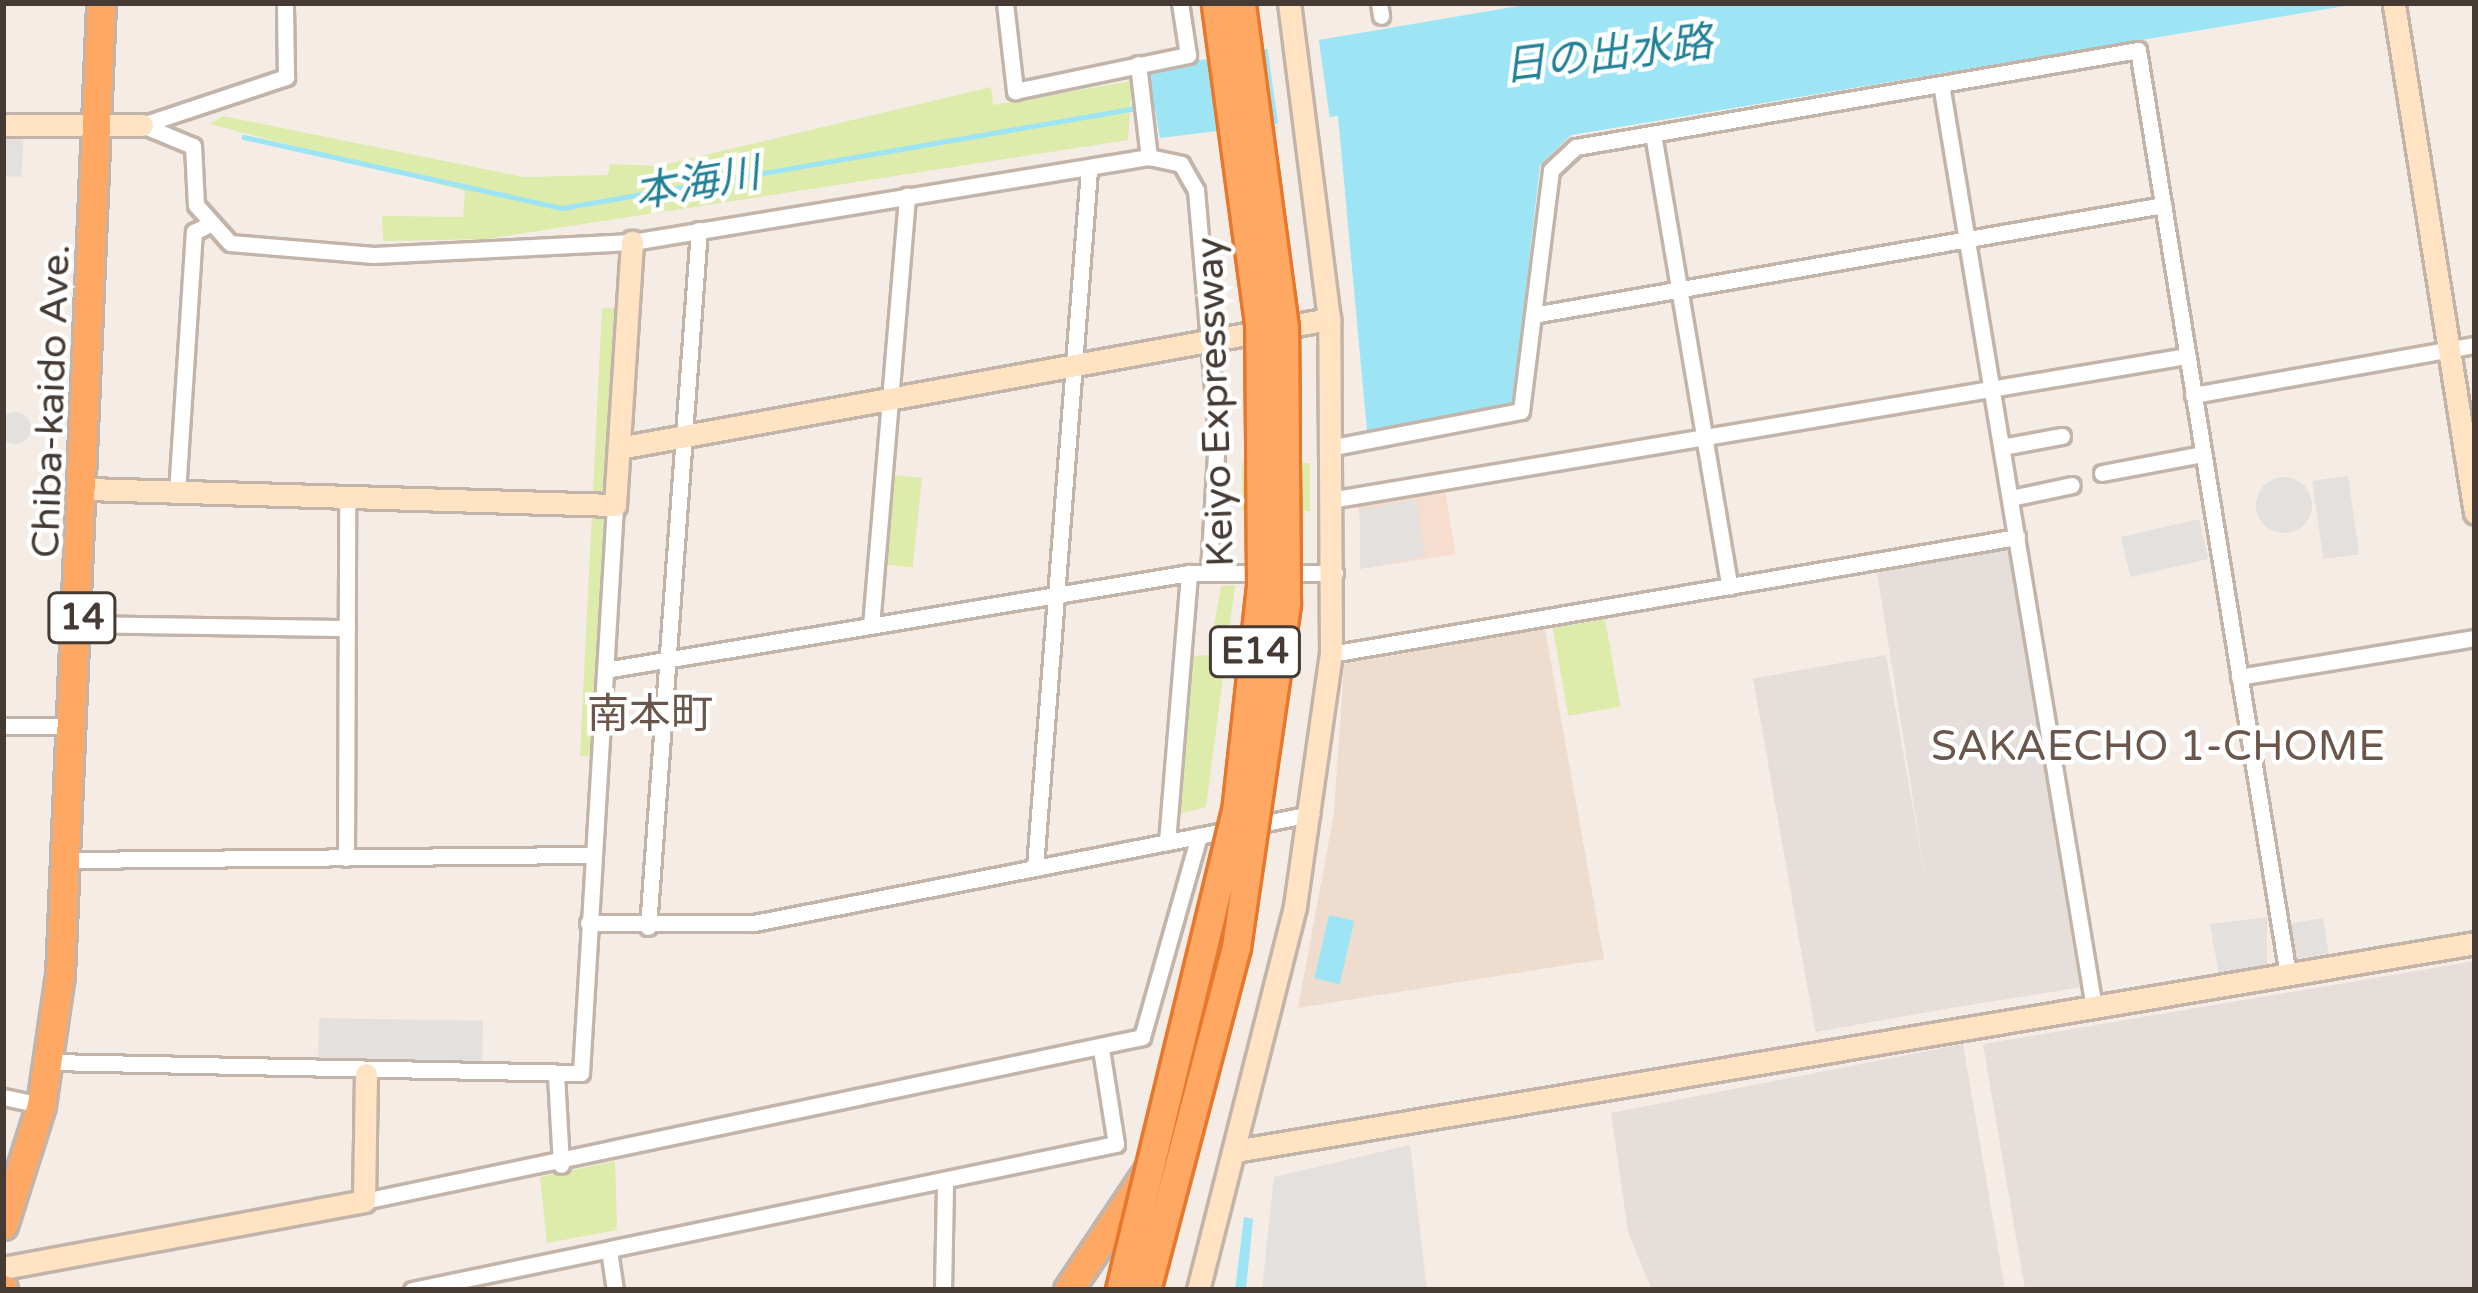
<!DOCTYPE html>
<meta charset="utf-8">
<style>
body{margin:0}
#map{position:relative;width:2478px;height:1293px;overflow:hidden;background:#f4ece5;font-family:"Varela Round","Noto Sans JP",sans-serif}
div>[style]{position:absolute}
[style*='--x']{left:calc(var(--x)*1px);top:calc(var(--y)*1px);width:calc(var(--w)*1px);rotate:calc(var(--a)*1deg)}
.commercial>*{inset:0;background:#f7ddce;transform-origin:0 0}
.industrial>*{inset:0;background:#e6deda;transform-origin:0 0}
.education>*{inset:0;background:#eeddce}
.green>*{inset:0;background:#ddebab;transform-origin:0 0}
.parking>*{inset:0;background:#e4e0dd;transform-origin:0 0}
.round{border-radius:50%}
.water>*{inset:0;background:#9de5f5;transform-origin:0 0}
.pier>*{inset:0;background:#f4ece5;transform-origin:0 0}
.stream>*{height:4.5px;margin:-2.25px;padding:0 2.25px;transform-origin:2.25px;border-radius:2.25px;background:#9de5f5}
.roads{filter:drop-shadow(3px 0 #c3b4aa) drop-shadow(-3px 0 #c3b4aa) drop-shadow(0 3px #c3b4aa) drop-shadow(0 -3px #c3b4aa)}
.street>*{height:15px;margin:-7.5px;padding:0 7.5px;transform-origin:7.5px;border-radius:7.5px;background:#fff}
.secondary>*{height:21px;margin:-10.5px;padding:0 10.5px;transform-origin:10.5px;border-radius:10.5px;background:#ffe3c3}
.highway>*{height:27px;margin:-13.5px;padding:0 13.5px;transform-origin:13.5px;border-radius:13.5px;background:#ffa864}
.bridges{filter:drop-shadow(3px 0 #e7772b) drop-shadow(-3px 0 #e7772b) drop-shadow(0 3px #e7772b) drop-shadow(0 -3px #e7772b)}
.highway-bridge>*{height:27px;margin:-13.5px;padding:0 13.5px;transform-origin:13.5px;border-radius:13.5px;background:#ffa864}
span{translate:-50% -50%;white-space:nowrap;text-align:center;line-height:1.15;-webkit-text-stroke:9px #fff;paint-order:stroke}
.shield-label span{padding:3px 9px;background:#fff;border:3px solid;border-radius:9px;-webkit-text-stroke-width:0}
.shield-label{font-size:36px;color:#463b34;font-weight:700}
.street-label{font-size:39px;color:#463b34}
.water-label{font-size:42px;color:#228197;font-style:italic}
.neighbourhood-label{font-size:42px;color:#6a564b}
.frame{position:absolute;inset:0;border:6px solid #463b34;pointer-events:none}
</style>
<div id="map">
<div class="commercial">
<div style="left:1445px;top:488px;width:67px;height:89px;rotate:81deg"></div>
</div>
<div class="industrial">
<div style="left:2010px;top:549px;width:444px;height:135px;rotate:81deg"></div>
<div style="left:1886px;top:655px;width:359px;height:135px;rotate:80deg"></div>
<div style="clip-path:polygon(2475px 961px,2475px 1290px,2025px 1290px,1983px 1044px)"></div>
<div style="clip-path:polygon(1963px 1044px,2005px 1290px,1652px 1290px,1628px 1232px,1611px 1113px)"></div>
</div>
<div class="education">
<div style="clip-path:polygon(1545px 629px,1604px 959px,1298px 1008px,1334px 813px,1344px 664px)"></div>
</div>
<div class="green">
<div style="clip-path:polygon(1132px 81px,1128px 140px,486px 239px,383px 241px,382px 216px,463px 217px,465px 191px,210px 124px,223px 116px,524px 177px,608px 175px,610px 164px,659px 166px,991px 87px,993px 105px)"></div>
<div style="clip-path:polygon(602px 308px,622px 308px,590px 756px,580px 756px)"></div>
<div style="left:1310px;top:463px;width:48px;height:68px;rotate:90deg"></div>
<div style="left:922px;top:478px;width:90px;height:28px;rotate:96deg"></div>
<div style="clip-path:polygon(1235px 585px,1206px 807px,1174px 815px,1187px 657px,1209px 655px,1221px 586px)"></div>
<div style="left:1605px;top:619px;width:89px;height:53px;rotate:80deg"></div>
<div style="clip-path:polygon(615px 1161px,617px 1230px,547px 1243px,540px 1177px)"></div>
</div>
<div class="parking">
<div style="left:4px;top:127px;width:20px;height:49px;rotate:3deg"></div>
<div class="round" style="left:-1px;top:412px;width:32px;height:32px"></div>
<div style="left:2348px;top:476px;width:79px;height:36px;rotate:82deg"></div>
<div class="round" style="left:2256px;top:477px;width:56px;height:56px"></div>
<div style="clip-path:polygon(1416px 499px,1425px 556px,1360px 569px,1360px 509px)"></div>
<div style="left:2199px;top:519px;width:41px;height:80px;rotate:77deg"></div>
<div style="clip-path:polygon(2267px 917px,2267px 968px,2219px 975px,2210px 924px)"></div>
<div style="left:2323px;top:918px;width:36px;height:36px;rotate:81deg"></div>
<div style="left:319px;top:1018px;width:164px;height:49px;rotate:1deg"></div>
<div style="clip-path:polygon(1410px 1145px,1427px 1290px,1262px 1290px,1274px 1177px)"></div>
</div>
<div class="water">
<div style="clip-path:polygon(1537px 3px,2363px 3px,1571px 135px,1540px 165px,1513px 404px,1367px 431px,1338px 116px,1160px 138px,1148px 69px)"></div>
<div style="left:1329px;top:915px;width:26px;height:65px;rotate:13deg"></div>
<div style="clip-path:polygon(1244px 1217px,1253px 1219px,1246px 1290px,1235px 1290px)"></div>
</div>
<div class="pier">
<div style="left:1318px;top:34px;width:89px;height:52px;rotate:82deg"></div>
</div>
<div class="stream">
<div style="--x:244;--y:137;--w:326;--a:12.6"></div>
<div style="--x:562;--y:208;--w:606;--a:-9.88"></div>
</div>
<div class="roads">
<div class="street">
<div style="--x:1005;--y:3;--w:89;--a:83.5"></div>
<div style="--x:1015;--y:91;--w:177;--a:-11.8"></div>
<div style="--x:1188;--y:55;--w:53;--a:-98.7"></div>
<div style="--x:1379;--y:3;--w:13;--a:81"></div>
<div style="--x:1138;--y:64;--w:94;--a:83.3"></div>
<div style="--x:1941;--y:84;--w:936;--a:80.59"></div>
<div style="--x:145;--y:124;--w:149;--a:-18.4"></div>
<div style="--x:286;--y:77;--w:74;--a:-90.8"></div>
<div style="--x:142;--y:125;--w:55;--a:22.4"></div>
<div style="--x:193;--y:146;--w:59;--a:87.1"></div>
<div style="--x:196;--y:205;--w:51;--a:48.2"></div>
<div style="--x:230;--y:243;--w:144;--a:4.8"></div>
<div style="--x:374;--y:255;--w:258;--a:-2.9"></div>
<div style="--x:632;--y:242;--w:524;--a:-9.34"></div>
<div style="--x:1149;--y:157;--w:33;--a:12"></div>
<div style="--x:1181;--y:164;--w:30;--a:60"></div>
<div style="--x:1196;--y:190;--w:248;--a:85.1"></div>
<div style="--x:1217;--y:437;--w:136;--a:93.4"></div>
<div style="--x:1653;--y:134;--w:459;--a:80.4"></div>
<div style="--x:1533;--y:315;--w:640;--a:-9.9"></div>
<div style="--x:2193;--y:395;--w:286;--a:-10.1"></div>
<div style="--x:1334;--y:447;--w:190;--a:-10.9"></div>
<div style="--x:1521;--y:411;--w:243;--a:-82.9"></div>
<div style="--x:1551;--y:170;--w:34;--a:-43"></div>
<div style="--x:1576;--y:147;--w:570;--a:-9.79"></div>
<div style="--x:2138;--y:50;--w:937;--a:80.79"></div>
<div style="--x:2002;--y:447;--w:61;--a:-10.4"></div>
<div style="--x:2102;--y:473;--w:103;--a:-10.7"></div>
<div style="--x:177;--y:493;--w:262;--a:-86.3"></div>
<div style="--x:194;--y:232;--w:16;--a:-27"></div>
<div style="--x:2011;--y:498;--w:62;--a:-12"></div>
<div style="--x:1336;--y:499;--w:863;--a:-9.54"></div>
<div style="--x:81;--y:624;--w:266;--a:0.9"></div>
<div style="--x:871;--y:626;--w:432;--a:-85.2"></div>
<div style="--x:1331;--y:654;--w:696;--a:-9.68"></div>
<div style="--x:605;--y:670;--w:592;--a:-9.43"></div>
<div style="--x:1189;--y:573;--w:146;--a:0"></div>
<div style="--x:2239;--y:677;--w:239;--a:-9.4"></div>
<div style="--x:3;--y:726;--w:71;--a:0"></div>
<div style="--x:1167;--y:842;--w:270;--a:-85.3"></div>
<div style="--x:346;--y:858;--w:358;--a:-89.8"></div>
<div style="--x:69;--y:860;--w:525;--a:-0.55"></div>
<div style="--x:1035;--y:867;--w:699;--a:-85.57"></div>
<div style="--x:588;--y:923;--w:166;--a:0"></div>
<div style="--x:754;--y:923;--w:568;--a:-11.07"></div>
<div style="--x:648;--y:927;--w:699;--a:-85.82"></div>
<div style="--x:50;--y:1062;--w:531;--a:1.19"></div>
<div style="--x:581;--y:1073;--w:569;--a:-86.57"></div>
<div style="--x:556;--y:1075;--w:90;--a:86.8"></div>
<div style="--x:3;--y:1097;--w:39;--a:12"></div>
<div style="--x:364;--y:1201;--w:795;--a:-11.9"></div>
<div style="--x:1142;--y:1037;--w:209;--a:-74.2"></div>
<div style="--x:609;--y:1250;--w:40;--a:81.5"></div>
<div style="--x:412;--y:1290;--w:719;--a:-11.72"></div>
<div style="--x:1116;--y:1144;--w:96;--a:-99"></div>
<div style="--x:943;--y:1290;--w:106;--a:-88.9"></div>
</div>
<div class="secondary">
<div style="--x:2394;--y:5;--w:514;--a:80.94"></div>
<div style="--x:3;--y:125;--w:139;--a:0"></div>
<div style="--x:619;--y:448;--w:722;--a:-10.3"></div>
<div style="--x:87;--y:489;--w:528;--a:1.74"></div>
<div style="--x:615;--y:505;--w:264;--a:-86.3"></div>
<div style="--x:1235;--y:1151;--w:1257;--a:-9.52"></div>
<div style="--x:3;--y:1268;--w:367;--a:-10.5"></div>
<div style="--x:364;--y:1201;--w:127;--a:-89.1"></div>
<div style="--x:1198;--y:1290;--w:396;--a:-75.8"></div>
<div style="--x:1295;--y:906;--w:255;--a:-81.9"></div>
<div style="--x:1331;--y:654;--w:335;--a:-90.3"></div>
<div style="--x:1329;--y:319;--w:319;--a:-97.2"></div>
</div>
<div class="highway">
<div style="--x:3;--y:1225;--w:126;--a:-72.4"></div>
<div style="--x:41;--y:1105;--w:131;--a:-81.7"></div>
<div style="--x:60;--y:975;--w:973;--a:-87.58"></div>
<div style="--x:3;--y:1289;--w:1;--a:90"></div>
<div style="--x:1068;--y:1290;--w:140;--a:-56.1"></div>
</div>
</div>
<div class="bridges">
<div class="highway-bridge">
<div style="--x:1120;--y:1290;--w:492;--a:-76.4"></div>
<div style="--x:1236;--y:812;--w:228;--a:-83.7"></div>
<div style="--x:1261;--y:585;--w:262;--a:-90.4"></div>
<div style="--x:1259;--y:323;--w:323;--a:-97.7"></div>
<div style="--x:1146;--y:1290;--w:355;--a:-75.3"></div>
<div style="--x:1236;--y:947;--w:348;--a:-81.7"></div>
<div style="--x:1286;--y:603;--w:276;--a:-90.4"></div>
<div style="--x:1284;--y:327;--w:327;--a:-97.6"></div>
</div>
</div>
<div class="shield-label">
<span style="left:82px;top:618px">14</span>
<span style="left:1255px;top:652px">E14</span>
</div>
<div class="street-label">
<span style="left:52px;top:401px;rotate:-88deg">Chiba-kaido Ave.</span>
<span style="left:1216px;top:402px;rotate:-92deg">Keiyo Expressway</span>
</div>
<div class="water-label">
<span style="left:1608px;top:55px;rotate:-7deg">日の出水路</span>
<span style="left:697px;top:184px;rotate:-10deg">本海川</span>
</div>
<div class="neighbourhood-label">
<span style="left:650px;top:715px">南本町</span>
<span style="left:2158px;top:747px">SAKAECHO 1-CHOME</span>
</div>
<div class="frame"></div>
</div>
